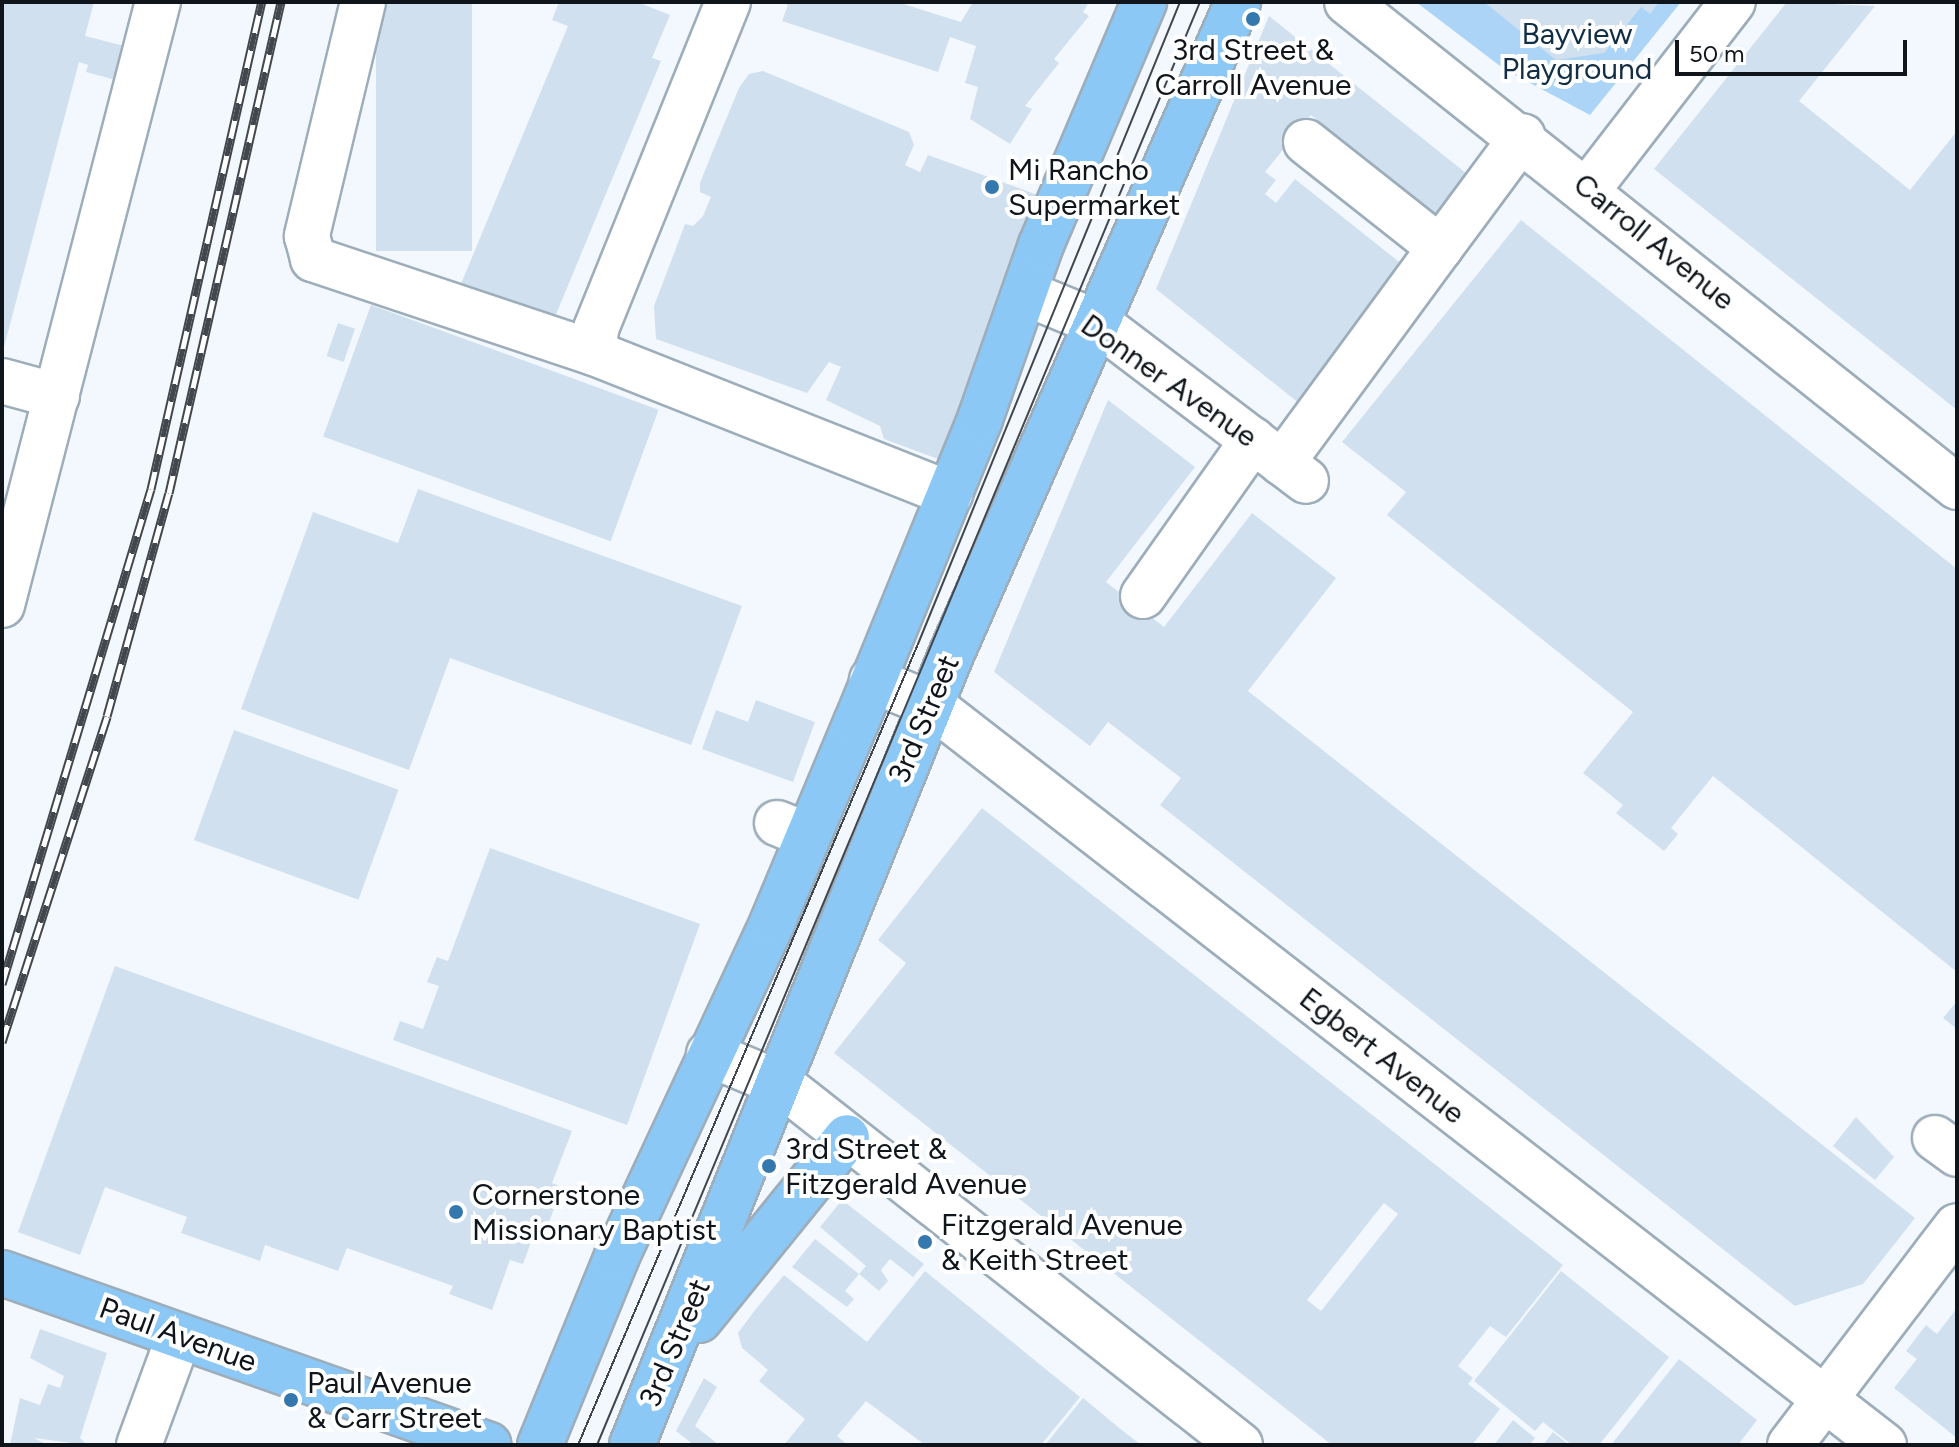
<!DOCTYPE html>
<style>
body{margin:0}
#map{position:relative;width:1959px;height:1447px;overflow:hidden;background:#f2f8fe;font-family:Figtree,sans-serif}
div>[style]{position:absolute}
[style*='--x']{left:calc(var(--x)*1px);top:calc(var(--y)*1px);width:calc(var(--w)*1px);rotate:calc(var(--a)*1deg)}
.green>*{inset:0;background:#acd4f6}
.building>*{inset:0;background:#d0e0ef;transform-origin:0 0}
.roads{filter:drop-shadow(2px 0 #9dadba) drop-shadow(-2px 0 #9dadba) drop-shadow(0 2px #9dadba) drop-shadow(0 -2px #9dadba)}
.minor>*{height:44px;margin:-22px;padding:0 22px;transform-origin:22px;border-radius:22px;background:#fff}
.major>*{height:44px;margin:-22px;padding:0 22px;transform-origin:22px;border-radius:22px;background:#8cc8f6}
.tram>*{height:2px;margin:-1px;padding:0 1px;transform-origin:1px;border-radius:1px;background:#41474d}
.rail>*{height:9px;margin-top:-4.5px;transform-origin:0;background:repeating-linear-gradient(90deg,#fff 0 18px,#41474d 0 36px);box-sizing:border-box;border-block:2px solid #41474d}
.dots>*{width:22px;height:22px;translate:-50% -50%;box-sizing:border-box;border:4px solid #fff;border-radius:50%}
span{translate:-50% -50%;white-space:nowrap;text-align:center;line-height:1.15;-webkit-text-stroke:8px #fff;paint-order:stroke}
.park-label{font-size:30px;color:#112e45}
.poi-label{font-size:30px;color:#0f151a}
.left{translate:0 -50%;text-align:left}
.street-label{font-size:30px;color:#0f151a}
.frame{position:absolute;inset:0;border:4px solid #0f151a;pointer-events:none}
.scale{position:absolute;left:1675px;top:40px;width:232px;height:36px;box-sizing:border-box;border:4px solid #0f151a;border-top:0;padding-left:10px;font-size:24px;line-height:28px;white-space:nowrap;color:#0f151a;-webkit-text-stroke:6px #fff;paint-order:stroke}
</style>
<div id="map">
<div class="green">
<div style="clip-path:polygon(1416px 2px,1681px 2px,1590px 115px,1504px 69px)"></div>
</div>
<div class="building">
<div style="clip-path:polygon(2px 2px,94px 2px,85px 36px,136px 49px,127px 83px,86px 72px,88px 65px,79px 62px,3px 351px)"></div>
<div style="left:376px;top:2px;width:96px;height:249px"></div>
<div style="clip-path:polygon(559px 2px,637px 2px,670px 15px,652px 58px,661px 61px,550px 329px,458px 291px,568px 26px,552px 20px)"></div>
<div style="clip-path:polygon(780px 2px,897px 2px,961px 22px,973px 2px,1089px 2px,1083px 12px,1089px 16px,1054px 59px,1059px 63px,1025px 106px,1032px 109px,1010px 144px,970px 119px,978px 87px,965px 83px,976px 46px,950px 37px,938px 72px,782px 21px,788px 5px)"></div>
<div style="clip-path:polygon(1484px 2px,1659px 2px,1650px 14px,1641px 7px,1604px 53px,1556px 60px)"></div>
<div style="clip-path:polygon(1787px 2px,1875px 6px,1799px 101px,1910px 190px,1957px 131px,1957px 410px,1654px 169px)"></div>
<div style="clip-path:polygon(1269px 16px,1476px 181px,1444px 220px,1311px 115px,1265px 172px,1276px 180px,1265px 194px,1276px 203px,1295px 179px,1408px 269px,1300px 404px,1156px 289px)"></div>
<div style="clip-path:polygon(763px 71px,909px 132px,914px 145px,905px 165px,920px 172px,928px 155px,1035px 194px,1042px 212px,938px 459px,884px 439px,880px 426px,826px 400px,841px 367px,829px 362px,807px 393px,656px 339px,654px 306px,670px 264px,685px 224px,693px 226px,703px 216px,711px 197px,700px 192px,700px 183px,712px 153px,739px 88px,749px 74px)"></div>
<div style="clip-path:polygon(1521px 220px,1957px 569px,1957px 972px,1713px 776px,1671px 828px,1678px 834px,1664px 851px,1616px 813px,1623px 805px,1583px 773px,1633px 712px,1387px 515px,1406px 492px,1342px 442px)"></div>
<div style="left:371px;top:305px;width:306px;height:140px;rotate:20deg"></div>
<div style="left:338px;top:323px;width:18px;height:35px;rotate:19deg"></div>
<div style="clip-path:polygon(1108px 400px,1195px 467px,1106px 582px,1164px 627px,1252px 513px,1336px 578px,1248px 691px,1915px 1218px,1863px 1284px,1795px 1306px,1160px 805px,1181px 778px,1108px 722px,1090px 746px,994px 672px)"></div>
<div style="clip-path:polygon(418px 489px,742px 606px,691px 745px,450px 658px,409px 770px,241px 709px,313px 512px,398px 543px)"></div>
<div style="clip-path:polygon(756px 700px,815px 722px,793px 782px,702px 749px,716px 710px,748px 722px)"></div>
<div style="left:234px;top:730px;width:175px;height:117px;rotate:20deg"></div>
<div style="clip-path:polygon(evenodd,982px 808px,1563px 1265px,1506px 1337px,1490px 1326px,1458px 1366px,1473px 1378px,1468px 1384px,1500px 1409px,1472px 1445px,1332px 1445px,834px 1053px,906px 963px,878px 940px,982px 808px,1384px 1203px,1398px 1214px,1321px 1311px,1307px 1300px,1384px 1203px)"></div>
<div style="clip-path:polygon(490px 848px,700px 924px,627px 1125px,393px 1040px,400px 1021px,423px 1029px,439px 986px,427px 982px,437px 957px,448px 961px)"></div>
<div style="clip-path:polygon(115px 966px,572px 1131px,552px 1183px,562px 1187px,542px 1241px,533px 1237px,523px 1264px,510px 1260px,492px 1310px,449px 1294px,453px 1286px,347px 1248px,338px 1271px,265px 1245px,260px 1261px,181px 1233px,187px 1217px,105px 1187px,80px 1255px,18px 1232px)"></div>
<div style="clip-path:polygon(1957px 1001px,1957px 1029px,1943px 1018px)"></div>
<div style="clip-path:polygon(1856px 1117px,1894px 1157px,1875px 1180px,1833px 1146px)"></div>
<div style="clip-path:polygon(842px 1200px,924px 1264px,913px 1277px,890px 1259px,881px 1270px,888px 1281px,879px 1291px,859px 1274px,866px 1266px,820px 1227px)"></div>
<div style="clip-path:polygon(815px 1239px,859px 1274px,845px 1291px,854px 1299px,847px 1307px,792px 1267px)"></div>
<div style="clip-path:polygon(925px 1271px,1080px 1397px,1041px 1445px,925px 1445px,866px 1401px,837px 1436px,848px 1445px,784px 1445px,805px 1419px,759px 1381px,768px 1370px,742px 1348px,738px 1333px,755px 1310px,784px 1275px,867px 1342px)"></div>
<div style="clip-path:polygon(1561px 1271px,1669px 1357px,1599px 1445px,1572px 1445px,1543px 1422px,1535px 1431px,1474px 1381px)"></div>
<div style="clip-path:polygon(1957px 1308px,1957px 1438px,1894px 1388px,1917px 1359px,1906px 1351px,1926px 1325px,1937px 1334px)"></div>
<div style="clip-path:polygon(40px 1329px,107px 1353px,80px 1438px,87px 1445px,34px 1438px,48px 1445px,10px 1445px,20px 1398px,40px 1405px,48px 1384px,60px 1388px,64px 1376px,30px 1358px)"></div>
<div style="clip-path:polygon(1679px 1359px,1757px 1420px,1738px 1445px,1611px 1445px)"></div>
<div style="clip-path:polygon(704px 1378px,717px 1387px,695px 1426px,719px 1445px,694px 1445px,676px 1431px)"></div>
<div style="clip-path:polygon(1083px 1398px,1118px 1427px,1141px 1445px,1045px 1445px)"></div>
<div style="clip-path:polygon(1513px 1420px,1535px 1438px,1529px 1445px,1494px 1445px)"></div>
<div style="clip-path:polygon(1553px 1432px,1569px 1445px,1543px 1445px)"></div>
</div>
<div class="roads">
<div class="minor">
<div style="--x:363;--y:2;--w:241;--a:103.5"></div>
<div style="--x:307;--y:236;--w:24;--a:75"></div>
<div style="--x:313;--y:259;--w:296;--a:18.5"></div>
<div style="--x:728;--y:2;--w:353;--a:112"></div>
<div style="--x:596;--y:329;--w:24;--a:95"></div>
<div style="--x:594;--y:353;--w:383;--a:21.6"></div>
<div style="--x:1347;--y:2;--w:779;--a:38.49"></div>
<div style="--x:1306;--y:142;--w:171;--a:38.3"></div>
<div style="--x:1440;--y:248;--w:139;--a:-53.5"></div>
<div style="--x:1589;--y:188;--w:235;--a:-52.3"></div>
<div style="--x:1025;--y:293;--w:79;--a:22.3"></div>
<div style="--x:1098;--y:323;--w:261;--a:37.2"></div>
<div style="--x:2;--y:381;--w:57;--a:15.3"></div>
<div style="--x:1282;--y:463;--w:267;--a:-53.7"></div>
<div style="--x:1143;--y:596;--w:191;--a:-54.8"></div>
<div style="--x:2;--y:605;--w:623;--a:-75.5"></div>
<div style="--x:872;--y:680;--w:63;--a:22.5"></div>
<div style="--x:930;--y:704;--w:1208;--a:37.84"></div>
<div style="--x:777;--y:823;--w:32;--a:22"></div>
<div style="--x:709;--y:1054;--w:78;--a:22.6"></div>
<div style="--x:781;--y:1084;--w:584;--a:38.18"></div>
<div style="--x:1935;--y:1138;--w:27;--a:36"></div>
<div style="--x:139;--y:1445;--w:116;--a:-69.8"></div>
<div style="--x:1790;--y:1445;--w:275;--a:-52.7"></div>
</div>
<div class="major">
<div style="--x:2;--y:1273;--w:516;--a:19.45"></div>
<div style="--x:699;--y:1320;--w:235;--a:-51"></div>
<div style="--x:540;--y:1445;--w:204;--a:-67.8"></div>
<div style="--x:617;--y:1256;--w:370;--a:-65"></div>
<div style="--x:773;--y:921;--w:215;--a:-67.3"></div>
<div style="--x:856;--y:723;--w:328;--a:-67.8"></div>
<div style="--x:980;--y:419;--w:184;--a:-70.7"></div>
<div style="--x:1041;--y:245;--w:264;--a:-67"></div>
<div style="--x:632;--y:1445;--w:850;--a:-68.02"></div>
<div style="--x:950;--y:657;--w:716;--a:-66.27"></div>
</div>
</div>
<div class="tram">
<div style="--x:578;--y:1445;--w:870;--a:-67"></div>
<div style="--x:918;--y:644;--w:693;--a:-67.8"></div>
<div style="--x:597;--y:1445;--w:1564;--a:-67.32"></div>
</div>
<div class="rail">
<div style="--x:2;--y:984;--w:517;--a:-73.25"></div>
<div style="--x:151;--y:489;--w:499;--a:-77.2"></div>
<div style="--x:2;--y:1042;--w:342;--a:-72.1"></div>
<div style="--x:107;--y:716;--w:231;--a:-74.5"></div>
<div style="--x:169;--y:493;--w:504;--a:-77.15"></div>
</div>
<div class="dots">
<div style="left:1253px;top:19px;background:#3478ae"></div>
<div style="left:992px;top:187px;background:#3478ae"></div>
<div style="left:769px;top:1166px;background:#3478ae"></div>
<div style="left:456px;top:1212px;background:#3478ae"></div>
<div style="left:925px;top:1242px;background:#3478ae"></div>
<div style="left:291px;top:1400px;background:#3478ae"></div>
</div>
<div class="park-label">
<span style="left:1577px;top:51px">Bayview<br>Playground</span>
</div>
<div class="poi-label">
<span style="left:1253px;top:67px">3rd Street &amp;<br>Carroll Avenue</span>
<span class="left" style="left:1008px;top:187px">Mi Rancho<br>Supermarket</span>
<span class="left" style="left:785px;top:1166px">3rd Street &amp;<br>Fitzgerald Avenue</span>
<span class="left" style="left:472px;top:1212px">Cornerstone<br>Missionary Baptist</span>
<span class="left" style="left:941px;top:1242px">Fitzgerald Avenue<br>&amp; Keith Street</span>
<span class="left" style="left:307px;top:1400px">Paul Avenue<br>&amp; Carr Street</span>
</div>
<div class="street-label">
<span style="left:1654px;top:242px;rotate:39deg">Carroll Avenue</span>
<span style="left:1169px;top:381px;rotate:35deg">Donner Avenue</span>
<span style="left:924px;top:719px;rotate:-67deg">3rd Street</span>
<span style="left:1382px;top:1056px;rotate:38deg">Egbert Avenue</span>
<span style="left:178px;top:1335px;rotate:20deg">Paul Avenue</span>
<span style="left:675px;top:1343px;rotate:-67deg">3rd Street</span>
</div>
<div class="frame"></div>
<div class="scale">50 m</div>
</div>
